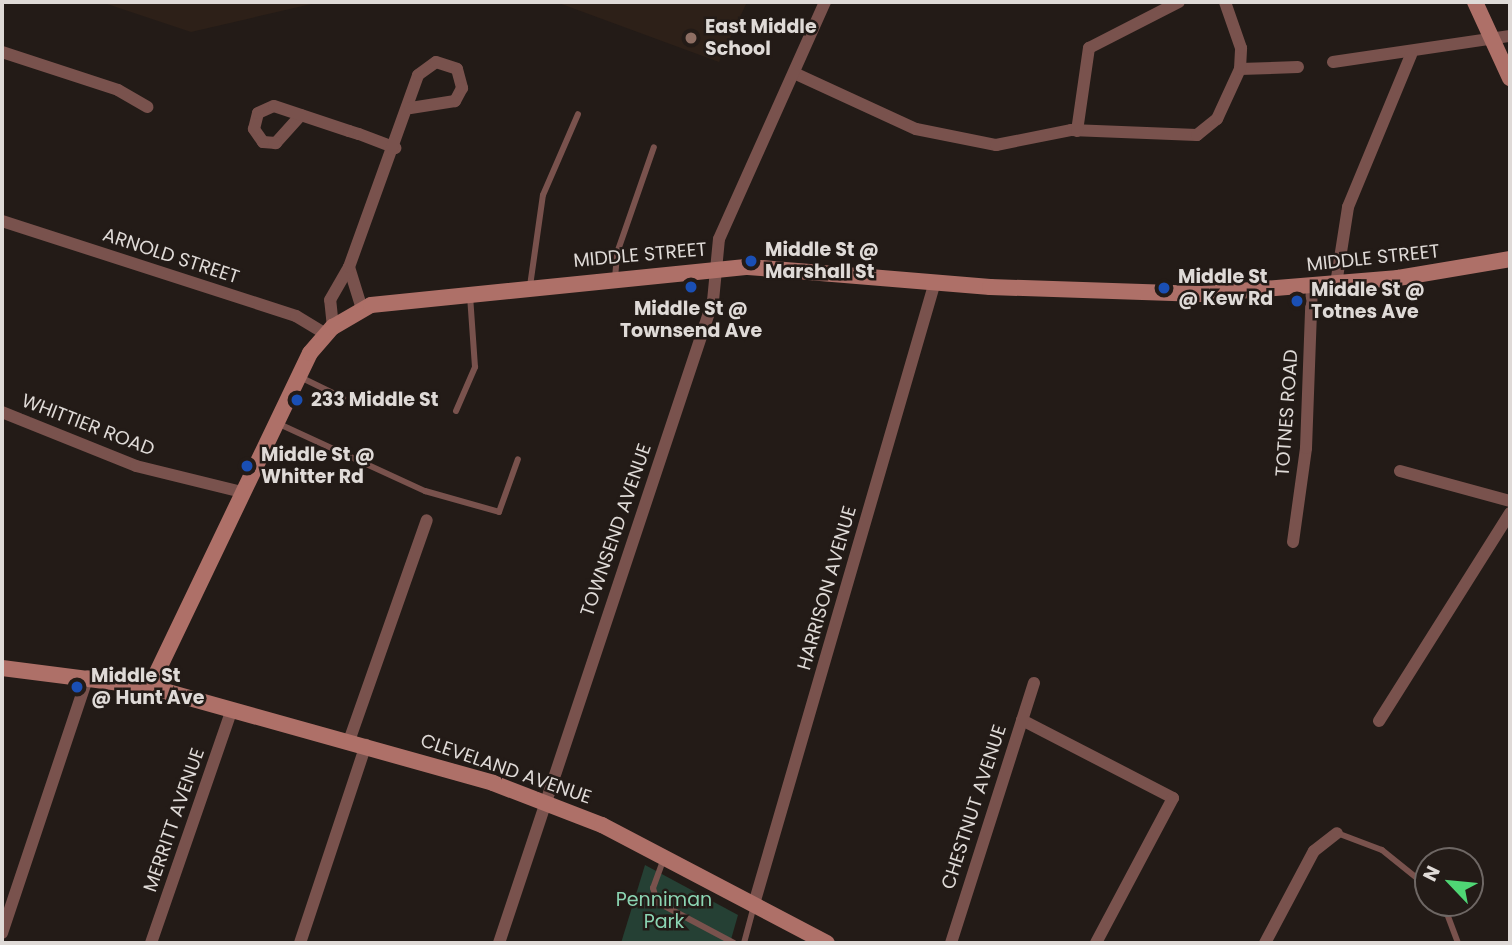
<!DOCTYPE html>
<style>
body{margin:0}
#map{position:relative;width:1512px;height:945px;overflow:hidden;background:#231b17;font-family:Poppins,sans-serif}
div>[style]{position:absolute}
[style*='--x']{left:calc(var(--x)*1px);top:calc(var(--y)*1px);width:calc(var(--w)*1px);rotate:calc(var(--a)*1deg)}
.built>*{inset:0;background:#2d2018}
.green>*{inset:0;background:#254034}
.lane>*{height:6px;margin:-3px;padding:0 3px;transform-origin:3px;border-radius:3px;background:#79524d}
.street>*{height:12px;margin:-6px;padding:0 6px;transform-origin:6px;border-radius:6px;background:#79524d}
.secondary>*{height:16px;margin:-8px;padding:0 8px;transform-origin:8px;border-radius:8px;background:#ae7068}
.dots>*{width:19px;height:19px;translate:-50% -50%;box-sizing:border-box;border:4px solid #231b17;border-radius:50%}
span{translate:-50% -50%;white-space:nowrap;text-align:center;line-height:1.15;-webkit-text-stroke:5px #231b17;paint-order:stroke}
.poi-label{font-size:19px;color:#dfdad7;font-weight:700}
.left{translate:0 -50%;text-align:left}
.street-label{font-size:19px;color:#dfdad7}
.park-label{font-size:19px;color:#8bd5b3}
.frame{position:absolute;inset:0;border:4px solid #dfdad7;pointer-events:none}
.north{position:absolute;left:1414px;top:847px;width:70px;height:70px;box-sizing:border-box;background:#231b17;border:2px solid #6e6764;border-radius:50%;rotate:296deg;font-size:19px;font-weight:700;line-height:28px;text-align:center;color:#dfdad7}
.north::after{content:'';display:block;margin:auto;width:24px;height:32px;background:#4fd675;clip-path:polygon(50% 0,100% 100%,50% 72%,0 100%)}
</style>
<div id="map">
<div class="built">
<div style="clip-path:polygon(101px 2px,320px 2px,191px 32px)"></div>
<div style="clip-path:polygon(556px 2px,747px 2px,719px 62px)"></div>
</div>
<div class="green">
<div style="clip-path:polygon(645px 865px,738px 915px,730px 943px,621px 943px)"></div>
</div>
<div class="lane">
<div style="--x:615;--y:278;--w:25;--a:-85"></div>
<div style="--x:617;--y:253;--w:112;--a:-70.8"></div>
<div style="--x:530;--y:286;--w:92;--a:-81.9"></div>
<div style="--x:543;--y:195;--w:88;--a:-66.6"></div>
<div style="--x:300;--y:377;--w:48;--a:26"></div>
<div style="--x:456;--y:411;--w:48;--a:-66.6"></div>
<div style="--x:475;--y:367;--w:72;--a:-94"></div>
<div style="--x:277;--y:423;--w:163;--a:24.7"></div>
<div style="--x:425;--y:491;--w:77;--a:15.8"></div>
<div style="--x:499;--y:512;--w:56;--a:-70.3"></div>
<div style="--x:1337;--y:833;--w:48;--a:20.7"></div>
<div style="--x:1382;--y:850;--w:59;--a:38.8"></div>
<div style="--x:664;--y:858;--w:32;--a:110"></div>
<div style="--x:653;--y:888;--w:15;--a:74"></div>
<div style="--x:657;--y:902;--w:87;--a:28"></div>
<div style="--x:1443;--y:903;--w:43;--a:69.4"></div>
<div style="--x:744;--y:943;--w:38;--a:-75"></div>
</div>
<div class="street">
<div style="--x:2;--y:52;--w:122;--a:18.1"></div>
<div style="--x:118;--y:90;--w:34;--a:30"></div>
<div style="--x:1333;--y:62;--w:179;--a:-8.4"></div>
<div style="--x:1240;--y:69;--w:58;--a:-2"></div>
<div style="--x:794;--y:73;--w:134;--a:24.7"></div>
<div style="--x:916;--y:129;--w:82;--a:11.3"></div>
<div style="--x:996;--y:145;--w:76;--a:-11.3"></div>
<div style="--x:1071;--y:130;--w:126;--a:2.3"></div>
<div style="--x:1197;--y:135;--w:26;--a:-39"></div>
<div style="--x:1217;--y:119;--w:55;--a:-65.3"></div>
<div style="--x:1240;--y:69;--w:21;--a:-87"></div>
<div style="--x:1241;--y:48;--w:49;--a:-109.2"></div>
<div style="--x:301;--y:115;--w:38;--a:132"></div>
<div style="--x:276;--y:143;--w:13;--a:-176"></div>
<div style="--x:263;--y:142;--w:16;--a:-125"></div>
<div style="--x:254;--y:129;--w:16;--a:-76"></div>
<div style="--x:258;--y:113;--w:17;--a:-24"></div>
<div style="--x:274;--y:106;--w:79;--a:18.4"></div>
<div style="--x:349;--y:131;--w:10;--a:17"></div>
<div style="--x:359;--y:134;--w:39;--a:21"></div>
<div style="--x:1077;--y:131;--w:84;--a:-81.8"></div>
<div style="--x:1089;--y:48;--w:101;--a:-27.1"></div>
<div style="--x:2;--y:221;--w:309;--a:17.9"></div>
<div style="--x:296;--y:316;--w:35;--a:31"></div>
<div style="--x:349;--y:267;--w:44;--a:72.8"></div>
<div style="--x:1336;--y:284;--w:78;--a:-81.1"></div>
<div style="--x:1348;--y:207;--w:165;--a:-67.5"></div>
<div style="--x:333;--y:327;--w:27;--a:-96"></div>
<div style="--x:330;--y:300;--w:38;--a:-60"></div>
<div style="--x:349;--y:267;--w:204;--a:-70.2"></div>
<div style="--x:418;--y:75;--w:22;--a:-36"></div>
<div style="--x:436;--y:62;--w:22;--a:18"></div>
<div style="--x:457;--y:69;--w:20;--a:75"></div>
<div style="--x:462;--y:88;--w:15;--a:118"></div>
<div style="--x:455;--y:101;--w:45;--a:171"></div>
<div style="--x:2;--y:412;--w:144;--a:21.9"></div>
<div style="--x:136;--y:466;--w:109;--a:13.8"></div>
<div style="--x:1400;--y:471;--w:114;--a:15.3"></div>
<div style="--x:1293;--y:542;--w:95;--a:-82.1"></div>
<div style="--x:1306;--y:448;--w:162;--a:-87.9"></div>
<div style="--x:1022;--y:720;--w:170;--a:27.3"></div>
<div style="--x:1173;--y:798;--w:164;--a:118"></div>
<div style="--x:1379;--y:721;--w:246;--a:-57.8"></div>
<div style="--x:349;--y:741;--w:234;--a:-70.6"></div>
<div style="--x:754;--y:904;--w:648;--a:-73.78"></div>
<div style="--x:2;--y:933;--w:271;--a:-71.5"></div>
<div style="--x:151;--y:943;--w:248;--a:-70.9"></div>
<div style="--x:300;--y:943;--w:209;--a:-71.6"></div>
<div style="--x:499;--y:943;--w:677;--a:-71.57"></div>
<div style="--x:713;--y:301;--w:62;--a:-84.5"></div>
<div style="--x:719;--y:239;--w:260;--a:-65.9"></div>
<div style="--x:951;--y:943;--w:273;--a:-72.3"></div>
<div style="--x:1265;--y:943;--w:104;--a:-62"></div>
<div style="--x:1314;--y:851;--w:29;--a:-38"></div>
</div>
<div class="secondary">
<div style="--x:1475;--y:2;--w:84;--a:65.3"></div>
<div style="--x:2;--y:668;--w:149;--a:7.3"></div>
<div style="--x:150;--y:687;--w:356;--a:15.6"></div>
<div style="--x:493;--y:783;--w:117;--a:21.1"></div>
<div style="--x:602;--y:825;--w:254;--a:27.7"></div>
<div style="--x:150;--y:687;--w:370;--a:-64.4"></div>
<div style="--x:310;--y:353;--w:35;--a:-49"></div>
<div style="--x:333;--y:327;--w:44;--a:-30.1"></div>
<div style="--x:371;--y:305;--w:379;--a:-5.8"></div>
<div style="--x:748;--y:267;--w:243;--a:4.7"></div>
<div style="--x:990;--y:287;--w:212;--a:1.9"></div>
<div style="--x:1202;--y:294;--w:197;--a:-4.7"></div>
<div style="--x:1398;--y:278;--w:114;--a:-9.6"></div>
</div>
<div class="dots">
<div style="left:691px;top:38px;background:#8d6e63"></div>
<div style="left:751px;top:261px;background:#1a4fb4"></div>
<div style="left:691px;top:287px;background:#1a4fb4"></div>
<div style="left:1164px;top:288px;background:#1a4fb4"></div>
<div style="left:1297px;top:301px;background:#1a4fb4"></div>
<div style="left:297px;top:400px;background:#1a4fb4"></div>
<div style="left:247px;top:466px;background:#1a4fb4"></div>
<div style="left:77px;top:687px;background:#1a4fb4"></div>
</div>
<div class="poi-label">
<span class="left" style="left:705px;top:38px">East Middle<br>School</span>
<span class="left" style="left:765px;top:261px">Middle St @<br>Marshall St</span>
<span class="left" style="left:1178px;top:288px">Middle St<br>@ Kew Rd</span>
<span class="left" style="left:1311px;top:301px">Middle St @<br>Totnes Ave</span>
<span style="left:691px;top:320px">Middle St @<br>Townsend Ave</span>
<span class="left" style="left:311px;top:400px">233 Middle St</span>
<span class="left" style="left:261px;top:466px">Middle St @<br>Whitter Rd</span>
<span class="left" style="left:91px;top:687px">Middle St<br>@ Hunt Ave</span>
</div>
<div class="street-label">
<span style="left:640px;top:255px;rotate:-5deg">MIDDLE STREET</span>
<span style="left:171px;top:256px;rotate:18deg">ARNOLD STREET</span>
<span style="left:1373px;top:258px;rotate:-6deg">MIDDLE STREET</span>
<span style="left:1287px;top:413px;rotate:-86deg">TOTNES ROAD</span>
<span style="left:88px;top:425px;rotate:21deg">WHITTIER ROAD</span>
<span style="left:616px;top:530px;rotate:-71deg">TOWNSEND AVENUE</span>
<span style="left:827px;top:588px;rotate:-74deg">HARRISON AVENUE</span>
<span style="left:506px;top:769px;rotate:19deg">CLEVELAND AVENUE</span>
<span style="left:974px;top:807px;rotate:-72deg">CHESTNUT AVENUE</span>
<span style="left:174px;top:820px;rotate:-71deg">MERRITT AVENUE</span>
</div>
<div class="park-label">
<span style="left:664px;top:911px">Penniman<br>Park</span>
</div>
<div class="frame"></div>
<div class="north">N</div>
</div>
